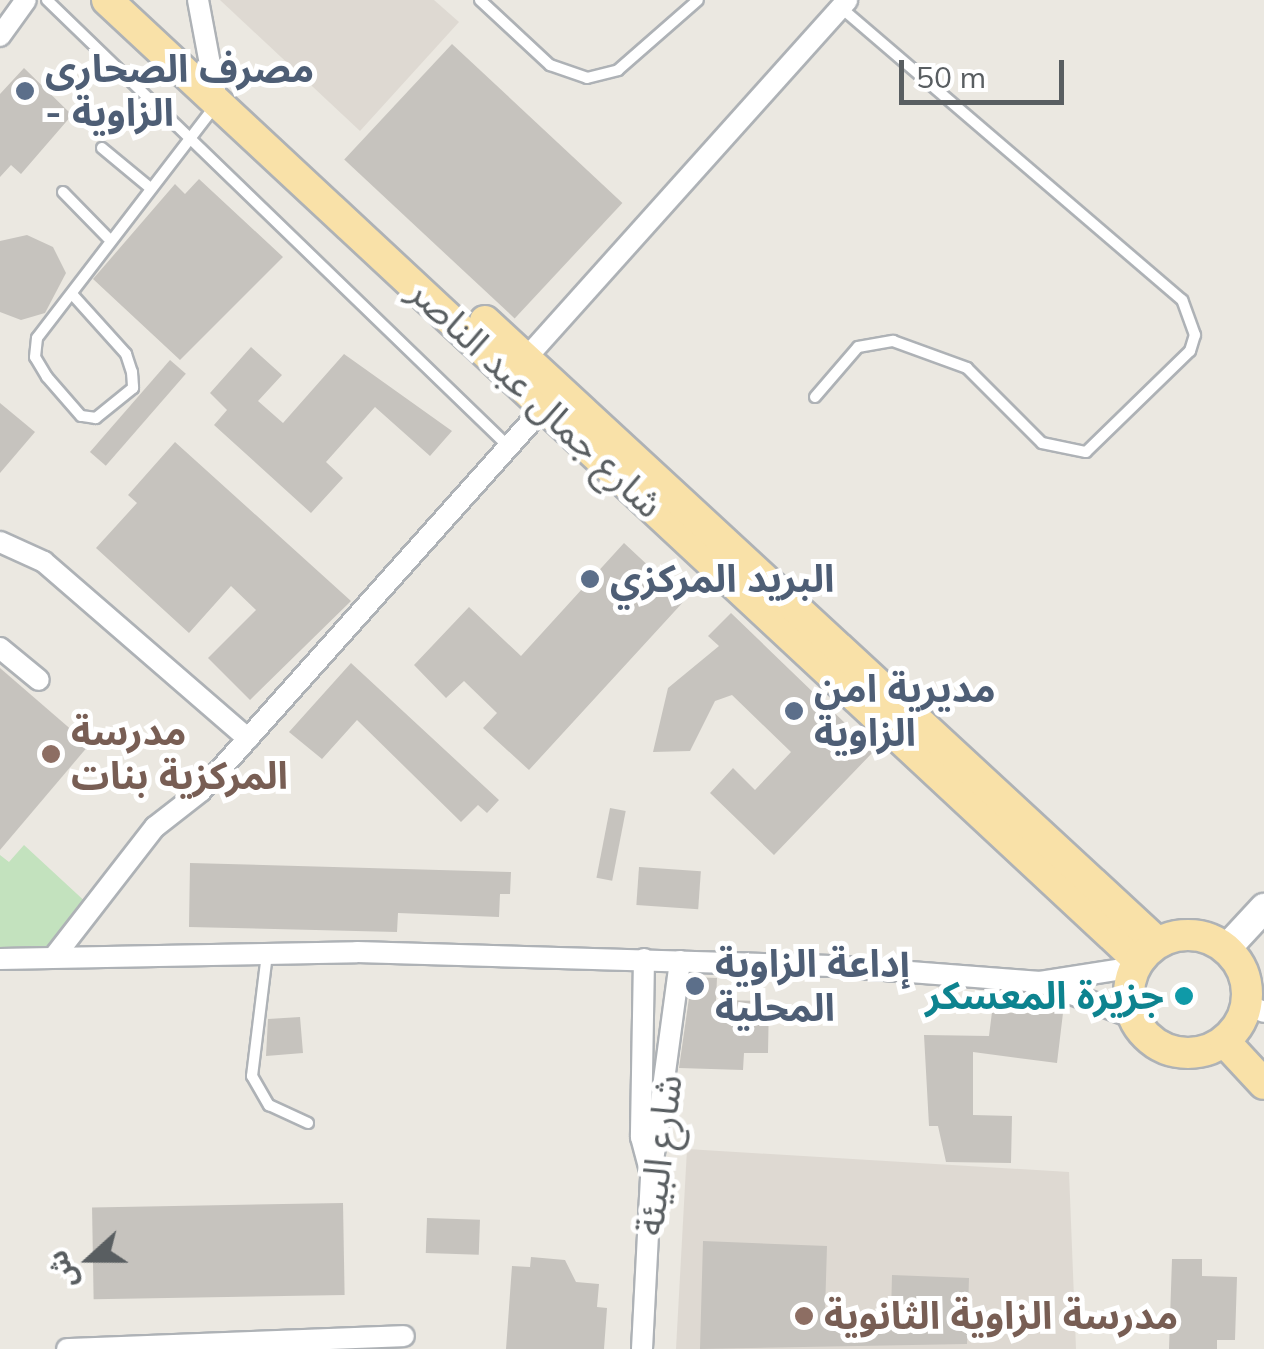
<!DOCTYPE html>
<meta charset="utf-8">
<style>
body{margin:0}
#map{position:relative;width:1264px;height:1349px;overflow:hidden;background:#ebe8e1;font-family:Mulish,"Noto Sans Arabic",sans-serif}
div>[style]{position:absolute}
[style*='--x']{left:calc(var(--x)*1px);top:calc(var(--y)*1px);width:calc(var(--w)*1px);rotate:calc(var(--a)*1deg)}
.education>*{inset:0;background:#ded9d2}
.green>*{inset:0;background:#c3e2be}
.building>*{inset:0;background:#c6c3be;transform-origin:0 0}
.roads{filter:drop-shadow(2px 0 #aeb2b6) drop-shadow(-2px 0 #aeb2b6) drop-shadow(0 2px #aeb2b6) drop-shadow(0 -2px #aeb2b6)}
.lane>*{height:10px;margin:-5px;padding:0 5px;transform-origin:5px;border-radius:5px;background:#fff}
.street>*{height:20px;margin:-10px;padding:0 10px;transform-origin:10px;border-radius:10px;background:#fff}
.secondary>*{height:28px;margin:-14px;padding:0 14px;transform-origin:14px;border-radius:14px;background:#fff}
.primary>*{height:30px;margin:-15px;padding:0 15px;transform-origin:15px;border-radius:15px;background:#f9e1a8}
.primary>.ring{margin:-15px;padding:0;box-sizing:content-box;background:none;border:30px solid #f9e1a8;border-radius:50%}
.dots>*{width:28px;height:28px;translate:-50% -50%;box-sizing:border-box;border:5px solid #fff;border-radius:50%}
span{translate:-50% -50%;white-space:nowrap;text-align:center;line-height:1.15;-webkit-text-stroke:10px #fff;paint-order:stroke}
.service-label{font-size:38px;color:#4e5e75;font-weight:700}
.left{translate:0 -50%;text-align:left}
.street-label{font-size:38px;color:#595e61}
.education-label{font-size:38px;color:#785e54;font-weight:700}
.culture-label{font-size:38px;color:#0d838f;font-weight:700}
.right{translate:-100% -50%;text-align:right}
.north{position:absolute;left:40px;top:1209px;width:100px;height:100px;-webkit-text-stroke:8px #fff;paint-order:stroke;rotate:249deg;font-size:28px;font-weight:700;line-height:40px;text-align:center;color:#595e61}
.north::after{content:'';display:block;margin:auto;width:35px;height:45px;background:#595e61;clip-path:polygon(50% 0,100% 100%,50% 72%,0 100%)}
.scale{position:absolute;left:899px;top:60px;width:165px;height:45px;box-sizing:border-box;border:5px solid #595e61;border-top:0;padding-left:12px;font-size:30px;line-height:35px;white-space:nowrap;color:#595e61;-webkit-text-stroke:8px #fff;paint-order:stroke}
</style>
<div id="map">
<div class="education">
<div style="clip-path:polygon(220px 0,434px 0,459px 22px,360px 131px)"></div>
<div style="clip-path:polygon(687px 1149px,1069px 1172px,1076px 1349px,676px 1349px)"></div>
</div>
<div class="green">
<div style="clip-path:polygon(24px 845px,90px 906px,53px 954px,0 957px,0 855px,9px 862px)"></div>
</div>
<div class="building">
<div style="left:452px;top:44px;width:233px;height:158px;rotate:43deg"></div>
<div style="clip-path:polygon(24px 68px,72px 115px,21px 174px,11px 165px,0 177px,0 94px)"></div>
<div style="clip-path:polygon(199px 179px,283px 257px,180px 360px,93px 279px,175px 184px,185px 194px)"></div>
<div style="clip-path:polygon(27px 235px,53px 247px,66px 273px,45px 313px,21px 320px,0 312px,0 241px)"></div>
<div style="clip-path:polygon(251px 347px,282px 375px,258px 401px,283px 423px,344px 354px,452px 431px,430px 456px,375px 407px,326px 462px,343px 478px,311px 513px,214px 425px,227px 410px,210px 393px)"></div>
<div style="left:170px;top:360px;width:21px;height:122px;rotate:41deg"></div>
<div style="clip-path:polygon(0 403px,35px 432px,0 473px)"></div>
<div style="clip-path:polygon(175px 442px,351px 601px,250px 700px,208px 658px,256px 610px,231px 586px,189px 633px,96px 548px,137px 503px,128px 495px)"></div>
<div style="clip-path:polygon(624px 543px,685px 600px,529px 770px,483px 728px,497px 713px,464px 681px,446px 698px,414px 665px,469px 607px,521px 656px)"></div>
<div style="clip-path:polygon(731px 613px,874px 751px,774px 855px,710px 793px,733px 768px,755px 790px,791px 752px,732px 695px,715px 701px,690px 751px,653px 752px,668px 688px,719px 646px,708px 636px)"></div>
<div style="clip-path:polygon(351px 663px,499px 800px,487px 813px,478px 805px,461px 822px,357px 720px,322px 759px,289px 732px)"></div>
<div style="clip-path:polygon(0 668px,89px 745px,0 850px)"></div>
<div style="left:610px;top:808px;width:16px;height:71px;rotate:11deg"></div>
<div style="clip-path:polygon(190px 863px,511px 872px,510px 894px,500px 894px,499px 917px,398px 913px,397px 932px,189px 927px)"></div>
<div style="left:639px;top:867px;width:62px;height:38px;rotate:4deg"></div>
<div style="clip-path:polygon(692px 977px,717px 978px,716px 1000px,769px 1001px,768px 1053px,744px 1053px,743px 1070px,679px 1068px)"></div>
<div style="clip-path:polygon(993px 1004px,1063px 1013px,1057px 1063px,973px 1052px,973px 1115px,1012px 1116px,1011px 1163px,946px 1162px,938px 1126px,929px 1126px,924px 1035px,989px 1036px)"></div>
<div style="clip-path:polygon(300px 1017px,303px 1053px,266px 1056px,268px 1019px)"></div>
<div style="left:343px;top:1203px;width:92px;height:251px;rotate:89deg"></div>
<div style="left:427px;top:1218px;width:53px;height:35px;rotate:2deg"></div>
<div style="clip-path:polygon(703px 1241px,827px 1246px,825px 1312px,891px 1314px,892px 1275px,969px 1278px,967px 1344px,700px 1349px)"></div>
<div style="clip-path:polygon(531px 1257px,565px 1260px,576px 1282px,599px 1284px,597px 1307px,607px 1308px,604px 1349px,506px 1349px,512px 1266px,530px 1267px)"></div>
<div style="clip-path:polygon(1172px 1259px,1202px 1259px,1202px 1276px,1237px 1277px,1235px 1340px,1217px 1340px,1217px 1349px,1169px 1349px)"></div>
</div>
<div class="roads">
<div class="lane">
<div style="--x:47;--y:0;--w:643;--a:44.05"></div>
<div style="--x:480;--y:0;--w:96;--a:42.9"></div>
<div style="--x:550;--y:65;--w:39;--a:19"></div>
<div style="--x:587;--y:78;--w:32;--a:-14"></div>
<div style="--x:618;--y:70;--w:106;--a:-41.2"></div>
<div style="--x:102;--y:148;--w:61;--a:39.7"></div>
<div style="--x:63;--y:192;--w:64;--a:45.6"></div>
<div style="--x:72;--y:294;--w:81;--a:48"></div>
<div style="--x:126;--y:354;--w:19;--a:72"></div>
<div style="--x:132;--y:372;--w:16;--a:86"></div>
<div style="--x:133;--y:388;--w:48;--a:141"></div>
<div style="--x:96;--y:418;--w:15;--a:-172"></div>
<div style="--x:81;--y:416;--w:52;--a:-131.1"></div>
<div style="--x:47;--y:377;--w:23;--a:-121"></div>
<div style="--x:35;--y:357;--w:19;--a:-84"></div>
<div style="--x:37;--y:338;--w:291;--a:-52.5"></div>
<div style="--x:815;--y:397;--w:66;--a:-49.3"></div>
<div style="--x:858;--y:347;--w:36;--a:-10"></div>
<div style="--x:893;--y:341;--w:79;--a:20"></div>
<div style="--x:967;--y:368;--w:106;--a:45"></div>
<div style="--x:1042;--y:443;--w:45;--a:11.6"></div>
<div style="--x:1086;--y:452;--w:145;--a:-44.2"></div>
<div style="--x:1190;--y:351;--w:17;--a:-73"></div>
<div style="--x:1195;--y:335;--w:37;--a:-110"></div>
<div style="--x:1182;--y:300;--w:449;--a:-139.4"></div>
<div style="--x:267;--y:954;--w:123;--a:97"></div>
<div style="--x:252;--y:1076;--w:34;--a:60"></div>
<div style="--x:269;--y:1105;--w:43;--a:24.8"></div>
</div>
<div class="street">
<div style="--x:198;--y:0;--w:104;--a:79.4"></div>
<div style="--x:0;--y:36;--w:44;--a:-54.2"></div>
<div style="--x:520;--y:365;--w:490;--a:-48.1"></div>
<div style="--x:0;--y:542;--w:48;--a:24.4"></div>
<div style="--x:44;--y:562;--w:270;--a:40.9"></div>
<div style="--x:0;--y:648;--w:50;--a:39.4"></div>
<div style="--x:54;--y:957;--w:165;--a:-52.2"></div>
<div style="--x:155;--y:827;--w:58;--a:-38"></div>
<div style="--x:201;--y:791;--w:516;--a:-48.22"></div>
<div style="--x:0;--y:959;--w:357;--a:-1.1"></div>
<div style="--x:357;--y:952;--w:475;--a:1.7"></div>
<div style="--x:832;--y:966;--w:209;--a:4.4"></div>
<div style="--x:1040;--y:982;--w:97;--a:-8.9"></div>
<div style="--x:644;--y:959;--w:178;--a:91"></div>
<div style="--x:641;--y:1137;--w:38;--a:75"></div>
<div style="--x:1040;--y:982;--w:101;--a:21"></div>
<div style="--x:1247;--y:1005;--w:18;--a:22"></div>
<div style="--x:67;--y:1349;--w:337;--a:-2.2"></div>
<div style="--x:642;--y:1349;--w:173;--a:-87"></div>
<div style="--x:651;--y:1176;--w:217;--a:-82.3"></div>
</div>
<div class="secondary">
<div style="--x:1226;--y:949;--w:56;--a:-47.2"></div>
</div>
<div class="primary">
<div style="--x:107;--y:0;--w:1410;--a:42.96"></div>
<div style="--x:485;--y:321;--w:916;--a:42.74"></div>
<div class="ring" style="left:1129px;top:935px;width:88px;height:88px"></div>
<div style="--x:1225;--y:1042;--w:57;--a:47.1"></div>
</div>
</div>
<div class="dots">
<div style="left:25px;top:91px;background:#5c6f8a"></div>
<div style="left:590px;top:579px;background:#5c6f8a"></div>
<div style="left:794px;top:711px;background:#5c6f8a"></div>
<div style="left:51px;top:754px;background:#8d6e63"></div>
<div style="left:695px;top:986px;background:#5c6f8a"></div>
<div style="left:1184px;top:996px;background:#0f9aa8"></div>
<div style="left:804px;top:1316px;background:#8d6e63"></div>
</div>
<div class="service-label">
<span class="left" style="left:45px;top:91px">مصرف الصحارى<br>- الزاوية</span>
<span class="left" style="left:610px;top:579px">البريد المركزي</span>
<span class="left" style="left:814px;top:711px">مديرية امن<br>الزاوية</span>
<span class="left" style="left:715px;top:986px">إداعة الزاوية<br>المحلية</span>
</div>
<div class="street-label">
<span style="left:536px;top:398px;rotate:43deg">شارع جمال عبد الناصر</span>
<span style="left:659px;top:1155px;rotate:-83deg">شارع البيئة</span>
</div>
<div class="education-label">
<span class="left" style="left:71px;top:754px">مدرسة<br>المركزية بنات</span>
<span class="left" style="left:824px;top:1316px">مدرسة الزاوية الثانوية</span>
</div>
<div class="culture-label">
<span class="right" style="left:1164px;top:996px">جزيرة المعسكر</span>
</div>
<div class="north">ش</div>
<div class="scale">50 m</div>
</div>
